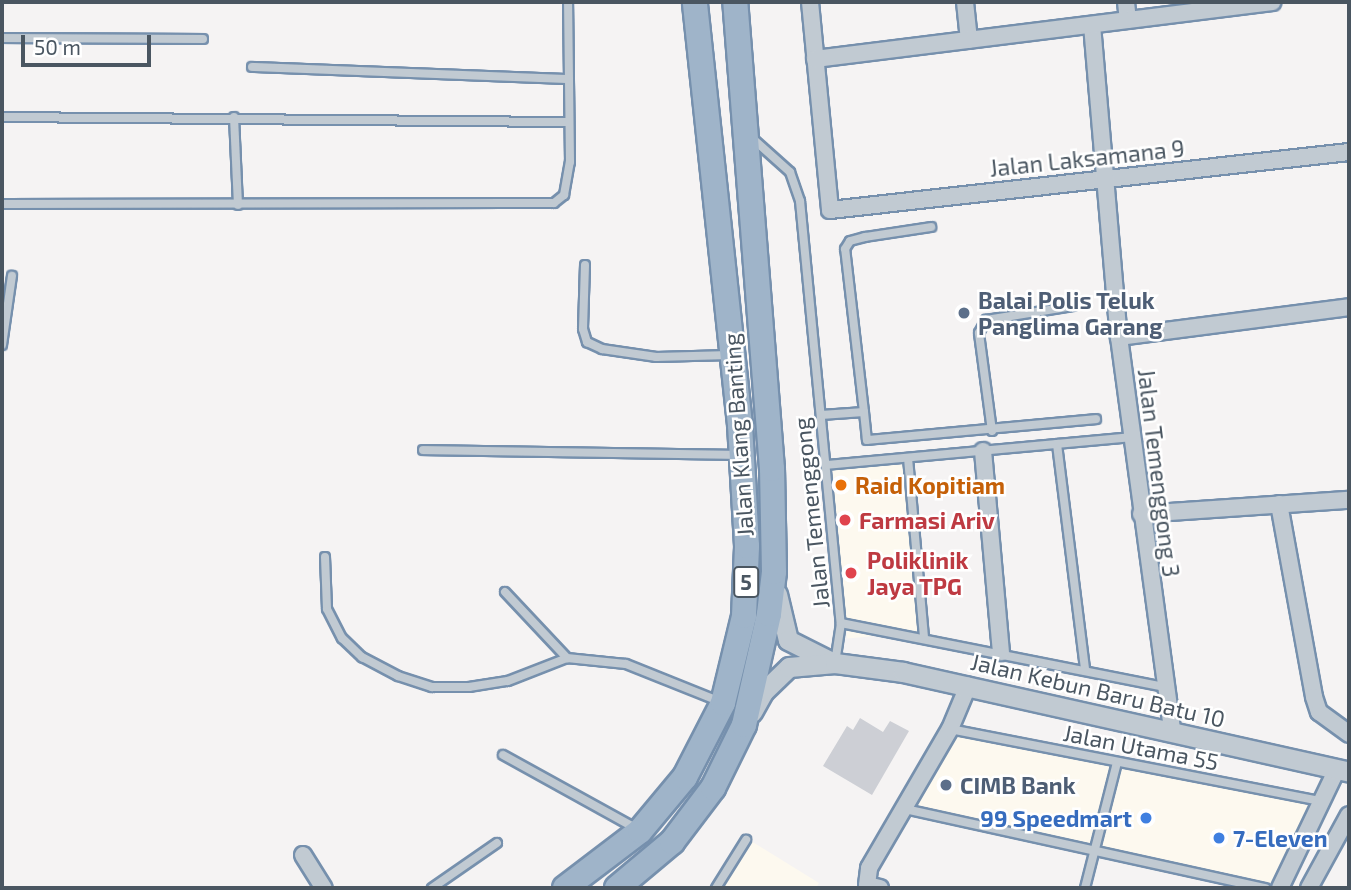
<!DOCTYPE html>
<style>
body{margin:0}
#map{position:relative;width:1351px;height:890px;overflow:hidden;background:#f5f3f3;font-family:"Exo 2",sans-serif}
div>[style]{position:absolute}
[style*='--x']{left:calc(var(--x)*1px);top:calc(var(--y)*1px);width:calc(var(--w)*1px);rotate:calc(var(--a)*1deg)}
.commercial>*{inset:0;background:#fdf9ef;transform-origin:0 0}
.building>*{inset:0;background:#cdcfd5}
.roads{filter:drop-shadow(2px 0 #7690ad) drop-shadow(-2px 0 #7690ad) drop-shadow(0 2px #7690ad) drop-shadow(0 -2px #7690ad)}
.service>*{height:8px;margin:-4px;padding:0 4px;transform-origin:4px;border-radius:4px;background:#c1cad2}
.minor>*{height:16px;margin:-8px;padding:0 8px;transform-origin:8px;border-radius:8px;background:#c1cad2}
.tertiary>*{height:19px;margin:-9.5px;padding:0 9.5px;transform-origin:9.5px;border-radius:9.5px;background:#c1cad2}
.trunk>*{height:24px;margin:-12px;padding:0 12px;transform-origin:12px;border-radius:12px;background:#9fb4c9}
.dots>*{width:19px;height:19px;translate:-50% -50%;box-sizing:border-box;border:4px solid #fff;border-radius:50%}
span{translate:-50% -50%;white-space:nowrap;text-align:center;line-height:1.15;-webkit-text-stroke:5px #fff;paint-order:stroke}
.shield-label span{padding:2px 5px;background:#fff;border:2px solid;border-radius:5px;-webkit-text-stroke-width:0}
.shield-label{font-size:21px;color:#4a5661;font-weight:700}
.street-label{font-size:23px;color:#4a5661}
.service-label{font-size:23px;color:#4e5e75;font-weight:700}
.left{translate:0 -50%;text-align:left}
.food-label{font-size:23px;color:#c56008;font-weight:700}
.health-label{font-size:23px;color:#be3a42;font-weight:700}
.shop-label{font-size:23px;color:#366cbe;font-weight:700}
.right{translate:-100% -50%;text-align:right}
.frame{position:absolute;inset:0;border:4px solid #4a5661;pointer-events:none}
.scale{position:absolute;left:21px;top:35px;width:130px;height:32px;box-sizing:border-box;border:4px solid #4a5661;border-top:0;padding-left:9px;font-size:21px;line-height:24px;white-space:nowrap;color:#4a5661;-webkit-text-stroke:5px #fff;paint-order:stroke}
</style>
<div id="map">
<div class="commercial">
<div style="left:903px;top:463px;width:170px;height:71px;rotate:85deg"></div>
<div style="clip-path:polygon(954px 734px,1315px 804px,1274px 884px,916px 807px)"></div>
<div style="clip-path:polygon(751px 841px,819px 883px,816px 888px,722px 888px)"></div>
</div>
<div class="building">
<div style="clip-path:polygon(860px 718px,883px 732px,890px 721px,909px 731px,872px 795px,823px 766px,847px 726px,853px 730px)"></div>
</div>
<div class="roads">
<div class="service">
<div style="--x:2;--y:38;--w:201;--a:0.3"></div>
<div style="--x:252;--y:67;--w:317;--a:2.2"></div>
<div style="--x:2;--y:117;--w:567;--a:0.51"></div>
<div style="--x:234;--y:117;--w:88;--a:87.4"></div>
<div style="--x:752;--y:138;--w:51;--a:41.8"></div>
<div style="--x:790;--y:172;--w:31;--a:71"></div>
<div style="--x:800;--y:201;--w:424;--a:84.5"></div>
<div style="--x:841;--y:623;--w:40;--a:98.5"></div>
<div style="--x:2;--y:204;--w:552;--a:-0.1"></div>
<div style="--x:554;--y:203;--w:13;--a:-39"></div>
<div style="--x:564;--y:195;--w:34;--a:-80"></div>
<div style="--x:570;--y:162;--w:160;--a:-90.7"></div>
<div style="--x:585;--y:265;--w:64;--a:91.8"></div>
<div style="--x:583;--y:329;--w:14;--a:73"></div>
<div style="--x:587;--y:342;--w:17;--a:25"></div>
<div style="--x:602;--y:349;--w:55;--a:8.4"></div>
<div style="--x:656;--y:357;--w:74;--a:-1.5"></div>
<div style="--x:2;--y:345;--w:70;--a:-81.8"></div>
<div style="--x:864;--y:412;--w:164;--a:-96.6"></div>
<div style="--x:845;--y:249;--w:9;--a:-58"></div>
<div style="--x:850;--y:241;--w:16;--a:-15"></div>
<div style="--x:865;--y:237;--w:67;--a:-8.6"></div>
<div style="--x:821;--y:415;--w:43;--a:-4"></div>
<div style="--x:864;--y:412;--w:28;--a:84"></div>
<div style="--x:867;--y:440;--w:230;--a:-5.2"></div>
<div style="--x:992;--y:431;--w:99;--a:-97.6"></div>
<div style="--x:979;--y:333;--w:15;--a:-62"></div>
<div style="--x:986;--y:320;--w:88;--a:-9.1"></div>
<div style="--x:1057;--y:444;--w:228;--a:82.9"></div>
<div style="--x:423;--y:450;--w:316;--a:0.9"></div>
<div style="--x:908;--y:458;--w:181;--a:84.9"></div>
<div style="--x:826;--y:465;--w:307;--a:-5.2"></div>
<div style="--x:325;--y:557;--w:52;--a:87.8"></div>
<div style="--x:327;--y:609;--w:33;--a:63"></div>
<div style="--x:342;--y:638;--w:28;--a:44"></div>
<div style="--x:362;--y:657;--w:41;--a:27.8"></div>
<div style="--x:398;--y:676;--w:36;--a:18"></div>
<div style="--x:432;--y:687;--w:37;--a:0"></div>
<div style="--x:469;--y:687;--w:39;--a:-9"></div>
<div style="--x:508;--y:681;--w:63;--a:-21.3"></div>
<div style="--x:505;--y:592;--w:91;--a:46.8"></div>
<div style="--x:567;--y:658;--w:59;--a:5.8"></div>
<div style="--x:626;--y:664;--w:102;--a:21.8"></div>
<div style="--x:841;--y:623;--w:329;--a:11.2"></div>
<div style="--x:950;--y:729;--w:379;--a:11"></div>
<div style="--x:503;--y:755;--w:153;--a:28.9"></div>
<div style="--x:905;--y:809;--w:369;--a:12.4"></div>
<div style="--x:432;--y:888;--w:79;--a:-34.7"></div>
<div style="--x:716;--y:888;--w:57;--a:-58"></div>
<div style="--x:1085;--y:888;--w:130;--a:-75.7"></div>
</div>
<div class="minor">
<div style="--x:810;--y:2;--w:209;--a:84.5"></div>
<div style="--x:830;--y:210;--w:522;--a:-6.38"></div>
<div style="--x:965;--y:2;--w:38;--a:84"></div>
<div style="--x:1126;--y:2;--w:18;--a:84"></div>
<div style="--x:1092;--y:25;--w:313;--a:85.1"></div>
<div style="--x:1119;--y:337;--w:398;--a:82.3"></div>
<div style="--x:815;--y:59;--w:461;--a:-7.1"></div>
<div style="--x:1119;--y:337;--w:232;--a:-7.4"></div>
<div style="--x:983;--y:451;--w:202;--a:84.9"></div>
<div style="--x:1279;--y:504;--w:196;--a:79.7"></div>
<div style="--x:1314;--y:697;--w:16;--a:72"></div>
<div style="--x:1319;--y:712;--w:37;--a:36"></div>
<div style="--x:1141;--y:514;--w:208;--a:-3.9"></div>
<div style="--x:303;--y:855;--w:39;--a:58"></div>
<div style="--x:880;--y:888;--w:13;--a:-167"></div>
<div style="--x:867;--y:885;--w:17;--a:-83"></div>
<div style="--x:869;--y:868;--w:161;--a:-59.8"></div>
<div style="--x:950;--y:729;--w:47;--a:-67.3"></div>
<div style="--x:1280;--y:888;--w:132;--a:-64.4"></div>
<div style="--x:1309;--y:888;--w:83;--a:-61.3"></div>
</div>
<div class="tertiary">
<div style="--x:777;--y:594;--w:47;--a:76.6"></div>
<div style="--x:788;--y:640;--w:45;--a:26.6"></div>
<div style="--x:752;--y:712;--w:23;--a:-61"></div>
<div style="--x:763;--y:692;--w:36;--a:-44"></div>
<div style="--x:789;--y:667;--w:46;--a:-5"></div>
<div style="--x:835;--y:663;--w:69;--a:7.5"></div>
<div style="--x:903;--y:672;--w:457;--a:12.6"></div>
</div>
<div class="trunk">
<div style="--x:565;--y:888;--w:94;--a:-37.2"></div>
<div style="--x:640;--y:831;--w:70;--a:-50.2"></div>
<div style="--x:685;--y:777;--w:83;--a:-62.8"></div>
<div style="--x:723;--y:703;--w:89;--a:-76.4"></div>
<div style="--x:744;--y:616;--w:70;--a:-87.5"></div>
<div style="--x:747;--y:546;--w:121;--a:-93.3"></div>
<div style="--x:740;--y:425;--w:425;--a:-96.1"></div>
<div style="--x:617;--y:888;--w:72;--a:-39.9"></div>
<div style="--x:672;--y:842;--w:68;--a:-52.8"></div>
<div style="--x:713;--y:788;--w:70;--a:-63.8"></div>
<div style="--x:744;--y:725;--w:114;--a:-77.3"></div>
<div style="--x:769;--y:614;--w:42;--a:-83.2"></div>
<div style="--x:774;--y:572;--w:103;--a:-91.1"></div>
<div style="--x:772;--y:469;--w:468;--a:-94.5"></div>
</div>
</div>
<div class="dots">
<div style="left:964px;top:313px;background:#5c6f8a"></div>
<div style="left:841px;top:485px;background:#e8710a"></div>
<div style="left:845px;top:520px;background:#e0444e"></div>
<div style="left:851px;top:573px;background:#e0444e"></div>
<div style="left:946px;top:785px;background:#5c6f8a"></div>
<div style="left:1146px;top:818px;background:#3f7fe0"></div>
<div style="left:1219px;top:838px;background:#3f7fe0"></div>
</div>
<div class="shield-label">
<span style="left:746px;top:582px">5</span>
</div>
<div class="street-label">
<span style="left:1087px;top:158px;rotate:-6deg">Jalan Laksamana 9</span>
<span style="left:738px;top:435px;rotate:-94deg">Jalan Klang Banting</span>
<span style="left:1159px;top:473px;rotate:83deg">Jalan Temenggong 3</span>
<span style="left:811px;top:513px;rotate:-96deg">Jalan Temenggong</span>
<span style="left:1098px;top:690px;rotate:13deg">Jalan Kebun Baru Batu 10</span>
<span style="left:1141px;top:747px;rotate:11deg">Jalan Utama 55</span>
</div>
<div class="service-label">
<span class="left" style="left:978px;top:313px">Balai Polis Teluk<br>Panglima Garang</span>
<span class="left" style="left:960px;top:785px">CIMB Bank</span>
</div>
<div class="food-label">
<span class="left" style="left:855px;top:485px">Raid Kopitiam</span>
</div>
<div class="health-label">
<span class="left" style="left:859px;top:520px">Farmasi Ariv</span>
<span class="left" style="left:867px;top:573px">Poliklinik<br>Jaya TPG</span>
</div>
<div class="shop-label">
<span class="right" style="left:1132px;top:818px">99 Speedmart</span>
<span class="left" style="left:1233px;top:838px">7-Eleven</span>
</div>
<div class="frame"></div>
<div class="scale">50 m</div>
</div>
